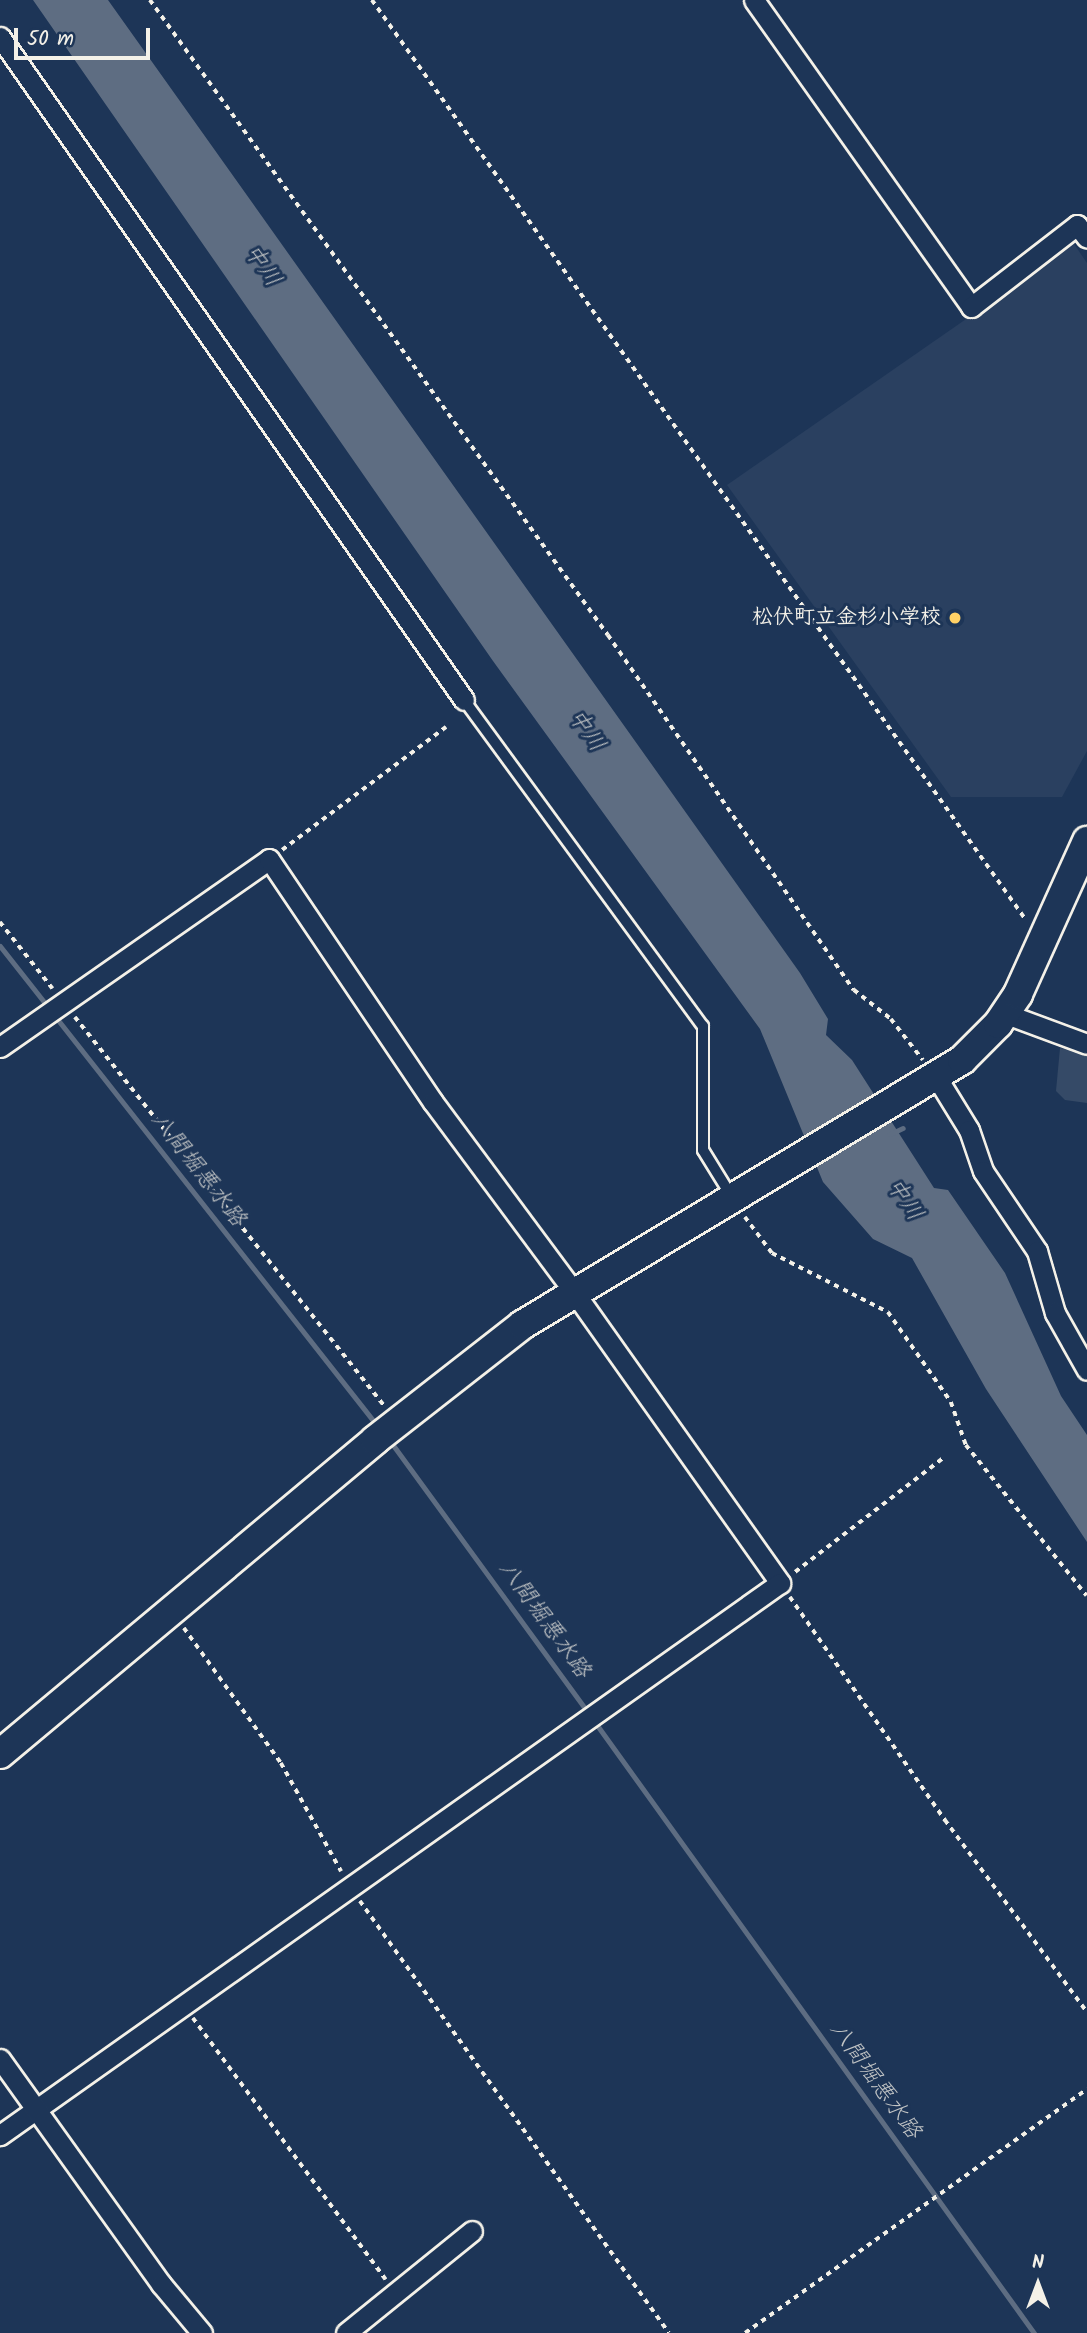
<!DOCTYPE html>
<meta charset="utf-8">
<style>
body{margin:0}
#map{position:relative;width:1087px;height:2333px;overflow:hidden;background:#1d3557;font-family:Kalam,"Klee One",sans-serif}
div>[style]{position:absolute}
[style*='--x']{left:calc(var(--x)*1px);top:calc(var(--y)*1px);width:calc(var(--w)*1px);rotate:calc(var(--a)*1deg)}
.built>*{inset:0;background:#2a4060}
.green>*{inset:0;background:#354a67}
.water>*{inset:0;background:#5e6d82}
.stream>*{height:5px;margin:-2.5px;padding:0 2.5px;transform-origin:2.5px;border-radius:2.5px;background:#5e6d82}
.path>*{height:3.5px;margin-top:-1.75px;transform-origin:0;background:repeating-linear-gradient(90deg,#f4f1e8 0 5px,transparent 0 10px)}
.roads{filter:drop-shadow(2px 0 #f4f1e8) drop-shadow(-2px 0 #f4f1e8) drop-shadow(0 2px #f4f1e8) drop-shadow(0 -2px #f4f1e8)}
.lane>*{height:10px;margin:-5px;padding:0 5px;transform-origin:5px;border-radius:5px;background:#1d3557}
.street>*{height:19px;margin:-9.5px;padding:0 9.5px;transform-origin:9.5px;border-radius:9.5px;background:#1d3557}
.secondary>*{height:28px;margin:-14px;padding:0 14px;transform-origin:14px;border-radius:14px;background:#1d3557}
.dots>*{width:19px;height:19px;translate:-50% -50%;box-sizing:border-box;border:4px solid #1d3557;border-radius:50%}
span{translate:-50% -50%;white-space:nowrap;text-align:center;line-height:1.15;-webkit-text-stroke:6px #1d3557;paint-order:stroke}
.poi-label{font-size:21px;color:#f4f1e8;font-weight:700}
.right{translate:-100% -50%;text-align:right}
.water-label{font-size:23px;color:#c0c3c4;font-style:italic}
.north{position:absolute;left:1003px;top:2249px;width:70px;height:70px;-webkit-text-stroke:5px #1d3557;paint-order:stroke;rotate:0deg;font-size:19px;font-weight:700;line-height:28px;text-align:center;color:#f4f1e8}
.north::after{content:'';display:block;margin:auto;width:24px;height:32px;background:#f4f1e8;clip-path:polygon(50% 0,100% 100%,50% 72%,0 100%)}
.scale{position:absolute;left:14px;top:28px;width:136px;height:32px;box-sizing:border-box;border:4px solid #f4f1e8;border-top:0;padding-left:9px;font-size:21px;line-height:24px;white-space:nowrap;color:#f4f1e8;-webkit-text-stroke:5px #1d3557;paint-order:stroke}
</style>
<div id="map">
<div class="built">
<div style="clip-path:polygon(1074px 244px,1087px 263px,1087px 751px,1062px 797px,951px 797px,727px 485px)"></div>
</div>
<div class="green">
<div style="clip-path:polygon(1060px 1048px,1087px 1053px,1087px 1103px,1065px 1100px,1056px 1091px)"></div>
</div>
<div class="water">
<div style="clip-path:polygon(33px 0,108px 0,800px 973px,828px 1019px,826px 1035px,852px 1060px,934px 1188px,948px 1190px,1005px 1273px,1061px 1396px,1087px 1435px,1087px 1542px,986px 1389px,912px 1258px,873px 1239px,823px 1182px,760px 1029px,493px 661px)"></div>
</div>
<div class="stream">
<div style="--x:0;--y:946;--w:78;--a:51.8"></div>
<div style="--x:54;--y:1015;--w:526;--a:51.8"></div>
<div style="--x:890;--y:1134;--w:14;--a:-25"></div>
<div style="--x:390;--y:1441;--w:336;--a:53.9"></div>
<div style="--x:594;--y:1721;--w:754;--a:54.29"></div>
</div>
<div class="path">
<div style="--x:150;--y:0;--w:783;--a:54.2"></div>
<div style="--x:608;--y:635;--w:432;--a:55.3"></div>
<div style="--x:854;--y:990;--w:47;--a:38.1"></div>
<div style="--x:891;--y:1019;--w:52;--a:52"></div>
<div style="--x:372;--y:0;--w:1129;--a:54.59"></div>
<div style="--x:282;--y:850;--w:205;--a:-36.9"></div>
<div style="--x:0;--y:922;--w:85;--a:51.7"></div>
<div style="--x:75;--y:1017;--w:496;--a:51.5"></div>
<div style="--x:745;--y:1217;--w:45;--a:53.1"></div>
<div style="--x:772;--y:1253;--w:130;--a:27"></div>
<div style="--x:888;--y:1312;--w:110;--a:55"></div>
<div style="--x:951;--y:1402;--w:46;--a:70.8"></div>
<div style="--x:966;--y:1445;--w:193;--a:51.3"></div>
<div style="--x:795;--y:1572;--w:187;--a:-37.6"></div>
<div style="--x:790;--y:1597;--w:272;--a:55.2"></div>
<div style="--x:945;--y:1820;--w:239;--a:53.5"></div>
<div style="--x:184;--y:1628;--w:166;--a:54.3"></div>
<div style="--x:281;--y:1763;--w:124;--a:60.9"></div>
<div style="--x:360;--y:1901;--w:531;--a:54.42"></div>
<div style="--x:193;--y:2018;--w:325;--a:53.6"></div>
<div style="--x:745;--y:2333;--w:420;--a:-35.5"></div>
</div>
<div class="roads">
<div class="lane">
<div style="--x:464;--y:700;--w:404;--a:53.8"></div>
<div style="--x:703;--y:1026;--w:124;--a:90"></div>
<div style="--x:703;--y:1150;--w:55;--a:58.3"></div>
</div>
<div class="street">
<div style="--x:754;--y:0;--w:376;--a:54.7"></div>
<div style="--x:971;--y:307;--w:134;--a:-37.7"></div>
<div style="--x:1077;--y:225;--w:16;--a:52"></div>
<div style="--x:0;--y:37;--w:809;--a:55.01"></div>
<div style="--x:1006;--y:1014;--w:86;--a:20.3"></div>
<div style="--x:0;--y:1047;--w:328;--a:-34.9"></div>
<div style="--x:269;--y:859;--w:293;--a:56"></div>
<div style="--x:433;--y:1102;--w:237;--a:53.4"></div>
<div style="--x:574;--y:1292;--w:357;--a:54.7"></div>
<div style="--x:780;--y:1583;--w:956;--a:144.71"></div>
<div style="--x:937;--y:1078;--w:61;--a:58.4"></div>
<div style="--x:969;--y:1130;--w:43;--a:71.1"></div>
<div style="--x:983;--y:1171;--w:97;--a:56"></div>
<div style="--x:1037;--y:1251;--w:65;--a:73.8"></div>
<div style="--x:1055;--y:1313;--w:65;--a:60.7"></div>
<div style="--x:0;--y:2059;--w:277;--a:54.4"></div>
<div style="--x:161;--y:2284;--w:64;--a:50.1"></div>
<div style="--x:346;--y:2333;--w:162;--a:-39"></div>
</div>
<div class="secondary">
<div style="--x:0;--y:1754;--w:489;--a:-39.9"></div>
<div style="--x:375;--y:1440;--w:187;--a:-38"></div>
<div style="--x:522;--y:1325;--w:514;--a:-31.06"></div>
<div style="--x:962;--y:1060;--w:51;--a:-45"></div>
<div style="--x:998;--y:1024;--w:36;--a:-56"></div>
<div style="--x:1018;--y:994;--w:168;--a:-65.7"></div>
</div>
</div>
<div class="dots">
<div style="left:955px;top:618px;background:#ffd166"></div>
</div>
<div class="poi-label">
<span class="right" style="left:941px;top:618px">松伏町立金杉小学校</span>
</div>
<div class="water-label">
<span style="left:262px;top:266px;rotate:55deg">中川</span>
<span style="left:586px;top:731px;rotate:55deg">中川</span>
<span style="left:198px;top:1170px;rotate:52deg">八間堀悪水路</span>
<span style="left:904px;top:1200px;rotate:56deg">中川</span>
<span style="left:544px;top:1620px;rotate:54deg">八間堀悪水路</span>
<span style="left:875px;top:2081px;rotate:54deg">八間堀悪水路</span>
</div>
<div class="north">N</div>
<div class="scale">50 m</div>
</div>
